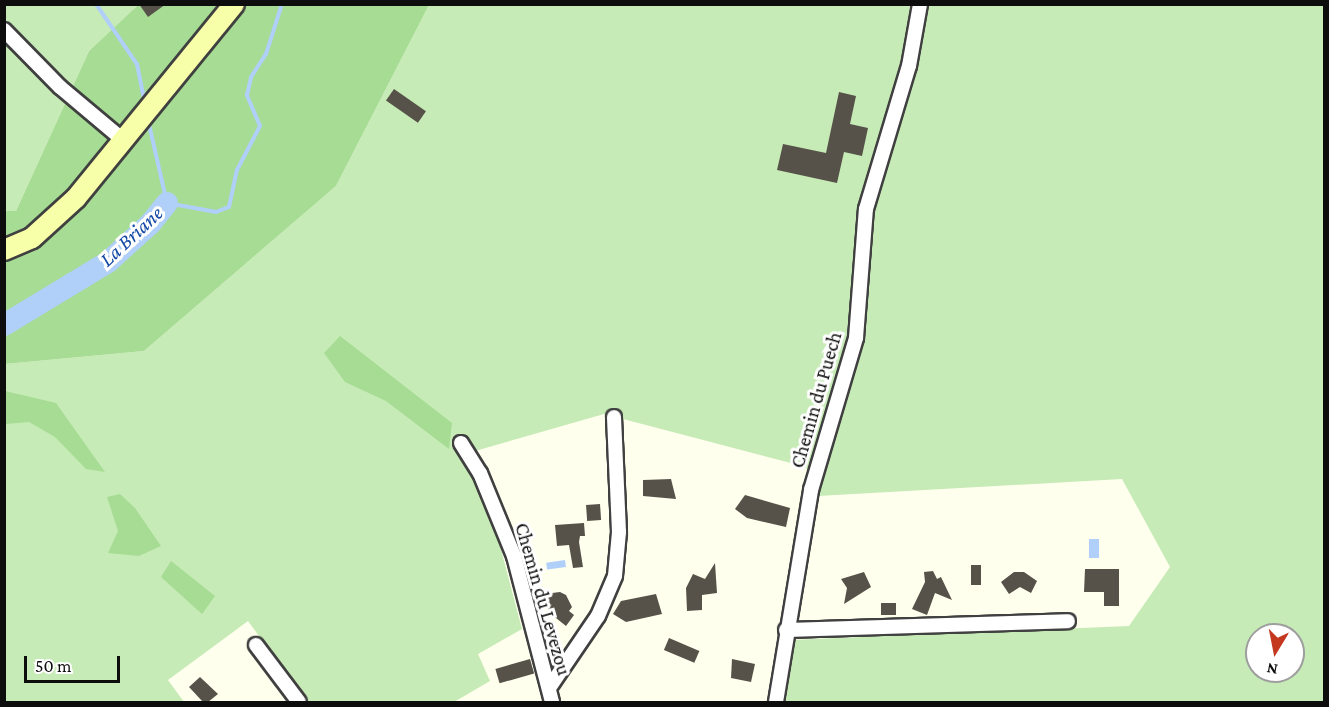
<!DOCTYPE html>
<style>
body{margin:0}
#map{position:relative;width:1329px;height:707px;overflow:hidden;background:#ffe;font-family:"Crimson Pro",serif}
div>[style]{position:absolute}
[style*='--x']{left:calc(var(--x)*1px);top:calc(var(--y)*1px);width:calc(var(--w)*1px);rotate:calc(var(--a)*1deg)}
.green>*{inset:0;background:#c7ebb6}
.forest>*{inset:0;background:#a6dc94}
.water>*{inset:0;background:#b0cff9;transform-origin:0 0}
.stream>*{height:4px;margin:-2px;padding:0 2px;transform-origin:2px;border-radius:2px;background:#b0cff9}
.river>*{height:22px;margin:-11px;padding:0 11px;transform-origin:11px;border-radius:11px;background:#b0cff9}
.building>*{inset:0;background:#565149;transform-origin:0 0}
.roads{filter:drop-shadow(2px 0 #404040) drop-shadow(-2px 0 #404040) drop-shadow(0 2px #404040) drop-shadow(0 -2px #404040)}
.minor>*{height:14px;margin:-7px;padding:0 7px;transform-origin:7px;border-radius:7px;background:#fff}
.secondary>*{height:20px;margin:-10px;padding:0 10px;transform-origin:10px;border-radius:10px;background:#f7ffa9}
span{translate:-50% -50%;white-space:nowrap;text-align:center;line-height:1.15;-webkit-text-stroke:6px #fff;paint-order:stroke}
.street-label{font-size:20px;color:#0d0d0d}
.water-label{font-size:21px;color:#1147a4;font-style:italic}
.frame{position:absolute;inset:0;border:6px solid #0d0d0d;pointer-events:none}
.north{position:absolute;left:1245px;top:623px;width:60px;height:60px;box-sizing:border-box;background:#fff;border:2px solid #9e9e9e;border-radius:50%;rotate:190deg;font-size:16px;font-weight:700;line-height:24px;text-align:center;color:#0d0d0d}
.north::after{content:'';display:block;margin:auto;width:21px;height:27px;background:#c3381f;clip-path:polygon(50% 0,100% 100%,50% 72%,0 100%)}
.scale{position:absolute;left:24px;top:656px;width:96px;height:27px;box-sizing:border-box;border:3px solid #0d0d0d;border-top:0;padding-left:8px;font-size:18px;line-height:21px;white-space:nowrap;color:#0d0d0d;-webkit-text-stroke:4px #fff;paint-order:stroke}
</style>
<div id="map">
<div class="green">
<div style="clip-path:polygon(4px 5px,138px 5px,89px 51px,16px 211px,5px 211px)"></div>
<div style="clip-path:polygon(evenodd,429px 5px,1324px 5px,1324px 702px,783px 702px,789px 640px,1129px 626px,1170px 567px,1122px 479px,818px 496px,806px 467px,604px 414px,475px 451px,522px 629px,478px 654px,490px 681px,454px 702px,307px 702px,248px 621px,168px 680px,184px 702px,5px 702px,5px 364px,144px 351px,336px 186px,429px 5px,1257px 635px,1293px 635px,1293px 671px,1257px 671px,1257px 635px)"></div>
</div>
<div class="forest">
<div style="clip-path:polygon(138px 5px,429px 5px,336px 186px,144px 351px,5px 364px,4px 211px,16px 211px,89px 51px)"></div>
<div style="clip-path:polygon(340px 336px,452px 423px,449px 449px,386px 401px,345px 382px,324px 353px)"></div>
<div style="clip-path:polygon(5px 391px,56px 403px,105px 472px,86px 469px,55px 437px,29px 422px,5px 424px)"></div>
<div style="clip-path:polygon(120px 494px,135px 508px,161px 546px,139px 556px,108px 553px,118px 531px,107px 497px)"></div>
<div style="clip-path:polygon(171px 561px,215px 596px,202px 614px,161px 577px)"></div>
</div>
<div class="water">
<div style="left:1089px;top:539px;width:10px;height:19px"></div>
<div style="left:565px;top:560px;width:7px;height:19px;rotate:82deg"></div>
</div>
<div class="stream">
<div style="--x:96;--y:4;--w:73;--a:55.7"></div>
<div style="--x:137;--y:64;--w:41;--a:78.7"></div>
<div style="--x:148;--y:120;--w:85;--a:77.1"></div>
<div style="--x:167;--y:203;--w:50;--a:10.4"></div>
<div style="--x:216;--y:212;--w:14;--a:-21"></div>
<div style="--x:229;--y:207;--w:38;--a:-78"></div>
<div style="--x:237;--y:170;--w:50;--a:-62.4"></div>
<div style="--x:260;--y:126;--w:34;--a:-113"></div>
<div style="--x:247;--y:95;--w:18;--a:-77"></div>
<div style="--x:251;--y:77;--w:27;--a:-57"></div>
<div style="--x:266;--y:54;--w:52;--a:-72.3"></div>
</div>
<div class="river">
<div style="--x:4;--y:325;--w:122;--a:-31.2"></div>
<div style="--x:108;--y:262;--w:57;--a:-42.1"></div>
<div style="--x:150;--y:224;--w:27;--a:-51"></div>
</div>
<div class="building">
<div style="clip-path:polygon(139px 4px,166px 4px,148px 17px)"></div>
<div style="left:394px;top:89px;width:39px;height:14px;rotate:35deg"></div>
<div style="clip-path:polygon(839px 92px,856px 96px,850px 124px,868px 128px,862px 156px,844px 152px,837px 183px,777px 170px,783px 144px,826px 153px)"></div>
<div style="clip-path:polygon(671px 479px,676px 499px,643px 496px,643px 480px)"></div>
<div style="clip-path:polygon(745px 495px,790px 508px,786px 527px,747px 518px,735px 509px)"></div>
<div style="left:600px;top:504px;width:16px;height:14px;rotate:86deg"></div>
<div style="clip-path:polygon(584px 523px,585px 536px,580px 536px,579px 542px,583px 567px,573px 568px,569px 545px,557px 546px,555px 525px)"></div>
<div style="clip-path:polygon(715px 563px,717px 593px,702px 595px,702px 610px,687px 611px,686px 588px,693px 574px,705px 579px)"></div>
<div style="left:971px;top:565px;width:10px;height:20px"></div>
<div style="clip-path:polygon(1085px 569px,1119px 569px,1119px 606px,1104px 606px,1104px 592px,1084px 592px)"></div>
<div style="clip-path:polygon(933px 571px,937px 579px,941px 577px,952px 600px,935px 593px,927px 615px,912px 609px,925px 582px,924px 572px)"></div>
<div style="clip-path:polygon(864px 572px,871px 587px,844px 604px,847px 588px,841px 579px)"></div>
<div style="clip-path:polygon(1014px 572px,1024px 572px,1037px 581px,1031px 593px,1020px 587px,1009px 594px,1001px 582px)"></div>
<div style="clip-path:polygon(560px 592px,566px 595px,572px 607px,569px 611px,574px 615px,566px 626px,551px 614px,545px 602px,552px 593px)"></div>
<div style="clip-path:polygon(656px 594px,662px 614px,626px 622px,613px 614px,621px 601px)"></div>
<div style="left:881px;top:603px;width:15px;height:12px"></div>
<div style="left:669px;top:638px;width:33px;height:13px;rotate:23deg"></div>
<div style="left:530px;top:659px;width:15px;height:36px;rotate:74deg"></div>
<div style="clip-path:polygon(732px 659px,755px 664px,751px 682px,731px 678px)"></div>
<div style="clip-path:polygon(200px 677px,218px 694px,208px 702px,203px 702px,189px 687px)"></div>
</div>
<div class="roads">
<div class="minor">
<div style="--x:4;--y:30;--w:80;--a:45.5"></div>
<div style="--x:60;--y:87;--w:81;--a:40"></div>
<div style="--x:461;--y:443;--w:36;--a:58"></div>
<div style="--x:480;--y:473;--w:90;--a:67.7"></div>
<div style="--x:514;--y:556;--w:151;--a:75.4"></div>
<div style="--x:786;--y:630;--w:282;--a:-1.8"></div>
<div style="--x:256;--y:645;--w:71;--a:53"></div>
<div style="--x:549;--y:688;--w:87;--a:-55.8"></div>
<div style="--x:598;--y:616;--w:43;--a:-67"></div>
<div style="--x:615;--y:576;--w:44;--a:-84.8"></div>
<div style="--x:619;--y:532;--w:115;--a:-92.5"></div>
<div style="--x:776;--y:702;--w:215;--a:-80.6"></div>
<div style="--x:811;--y:490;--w:159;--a:-73.5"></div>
<div style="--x:856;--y:338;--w:129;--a:-85.6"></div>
<div style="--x:866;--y:209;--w:149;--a:-73.3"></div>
<div style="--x:909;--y:66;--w:63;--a:-79.9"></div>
</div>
<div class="secondary">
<div style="--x:4;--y:250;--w:30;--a:-23"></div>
<div style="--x:32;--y:238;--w:59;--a:-42.3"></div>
<div style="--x:76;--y:198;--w:250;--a:-50.8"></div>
</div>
</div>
<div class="street-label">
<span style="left:816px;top:400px;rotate:-74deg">Chemin du Puech</span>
<span style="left:543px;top:599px;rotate:74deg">Chemin du Levezou</span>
</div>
<div class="water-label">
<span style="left:131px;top:236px;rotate:-43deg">La Briane</span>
</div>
<div class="frame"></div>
<div class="north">N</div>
<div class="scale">50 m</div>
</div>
